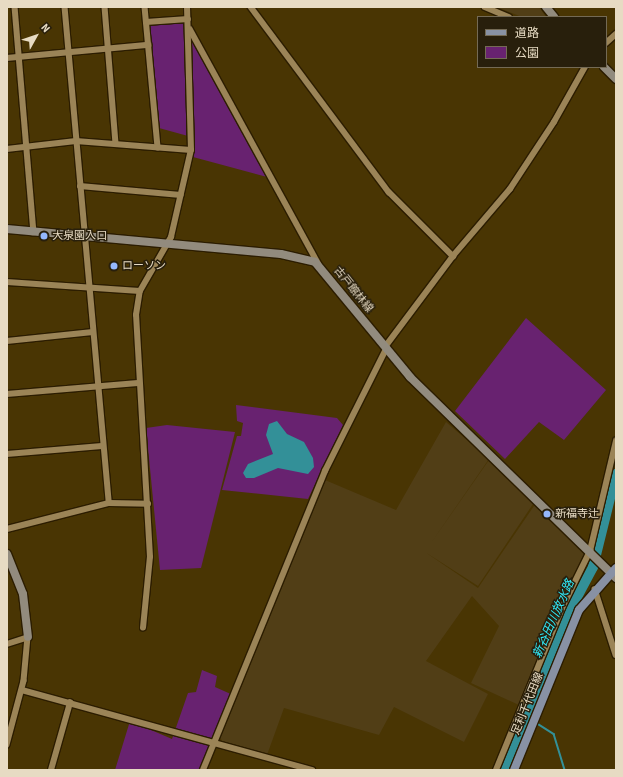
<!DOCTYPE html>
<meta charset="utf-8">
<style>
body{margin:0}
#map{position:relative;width:623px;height:777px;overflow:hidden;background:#493503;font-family:"Source Sans 3","Noto Sans JP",sans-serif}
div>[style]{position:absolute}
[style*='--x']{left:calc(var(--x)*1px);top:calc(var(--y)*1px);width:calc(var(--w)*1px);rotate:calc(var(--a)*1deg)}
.built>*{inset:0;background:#513e16}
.green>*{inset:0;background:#682270}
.water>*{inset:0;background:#339098}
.stream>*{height:1.5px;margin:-0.75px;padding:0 0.75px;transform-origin:0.75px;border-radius:0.75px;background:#339098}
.river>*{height:10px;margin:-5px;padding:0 5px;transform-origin:5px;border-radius:5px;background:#339098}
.roads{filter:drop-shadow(1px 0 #2c1d00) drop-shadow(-1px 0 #2c1d00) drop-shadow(0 1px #2c1d00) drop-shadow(0 -1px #2c1d00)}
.street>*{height:5.5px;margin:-2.75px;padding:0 2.75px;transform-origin:2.75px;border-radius:2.75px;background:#9b8457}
.secondary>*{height:8px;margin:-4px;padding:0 4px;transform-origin:4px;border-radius:4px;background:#928b7e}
.primary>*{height:8px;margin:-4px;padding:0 4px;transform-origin:4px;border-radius:4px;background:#8891a4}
.dots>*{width:11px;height:11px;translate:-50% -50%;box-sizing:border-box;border:2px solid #281f0c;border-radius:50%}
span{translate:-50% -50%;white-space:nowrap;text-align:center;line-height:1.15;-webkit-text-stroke:3px #281f0c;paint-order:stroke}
.poi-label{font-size:11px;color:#e7dbc3}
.left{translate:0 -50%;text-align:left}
.street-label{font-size:11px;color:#e7dbc3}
.water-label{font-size:12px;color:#2feaf9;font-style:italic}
.frame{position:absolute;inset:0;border:8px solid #e7dbc3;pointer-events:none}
.legend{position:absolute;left:477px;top:16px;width:130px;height:52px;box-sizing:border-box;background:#281f0c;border:1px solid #746a55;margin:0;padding:5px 7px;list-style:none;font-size:12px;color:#e7dbc3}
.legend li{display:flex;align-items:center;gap:8px;height:20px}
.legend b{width:20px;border:1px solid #746a55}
.north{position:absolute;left:16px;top:16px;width:40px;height:40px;-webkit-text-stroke:3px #281f0c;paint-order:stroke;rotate:50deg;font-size:11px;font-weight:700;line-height:16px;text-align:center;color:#e7dbc3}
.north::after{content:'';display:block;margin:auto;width:14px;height:18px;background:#e7dbc3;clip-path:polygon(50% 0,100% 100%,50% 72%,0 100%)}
</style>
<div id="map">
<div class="built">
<div style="clip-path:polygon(497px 7px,539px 7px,546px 17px,522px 17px)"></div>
<div style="clip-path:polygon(446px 422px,489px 459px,431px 543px,489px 460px,533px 504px,478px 586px,425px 552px,478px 588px,536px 503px,587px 554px,519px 705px,471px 683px,499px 626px,472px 596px,426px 661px,488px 694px,464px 742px,394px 707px,379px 735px,284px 708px,267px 755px,224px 744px,219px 736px,325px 480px,396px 510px)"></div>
</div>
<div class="green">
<div style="clip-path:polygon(186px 22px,188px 136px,159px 128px,146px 24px)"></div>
<div style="clip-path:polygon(192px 34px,256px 157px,267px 177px,193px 157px)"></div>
<div style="clip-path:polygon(526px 318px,606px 390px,564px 440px,539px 422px,505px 459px,455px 411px)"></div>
<div style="clip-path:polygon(236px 405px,337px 418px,343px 425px,308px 499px,222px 490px,237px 436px,241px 436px,243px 423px,237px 421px)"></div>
<div style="clip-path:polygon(167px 425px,235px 432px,201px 568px,160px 570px,146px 428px)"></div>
<div style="clip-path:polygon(202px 670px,217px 676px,215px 687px,233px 695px,205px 770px,115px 770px,130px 721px,172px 739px,188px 693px,196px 692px)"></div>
</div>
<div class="water">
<div style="clip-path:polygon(277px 421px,287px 434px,304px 442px,313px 458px,314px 467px,308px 474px,278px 468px,254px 478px,246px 478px,243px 473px,248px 464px,273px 454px,266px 435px,269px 424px)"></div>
</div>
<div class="stream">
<div style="--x:538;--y:724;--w:19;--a:32"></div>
<div style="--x:554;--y:734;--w:38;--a:73"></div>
</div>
<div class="river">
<div style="--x:504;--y:770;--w:166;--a:-67.8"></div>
<div style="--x:567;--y:616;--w:55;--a:-62"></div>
<div style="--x:593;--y:567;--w:96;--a:-76.1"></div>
</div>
<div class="roads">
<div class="street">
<div style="--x:15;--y:7;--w:226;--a:85.2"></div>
<div style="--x:65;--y:7;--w:498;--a:84.9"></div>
<div style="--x:105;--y:7;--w:137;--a:85.4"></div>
<div style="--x:145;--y:7;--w:141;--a:84.7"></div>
<div style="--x:251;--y:7;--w:231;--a:53.3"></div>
<div style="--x:389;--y:192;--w:91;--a:45"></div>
<div style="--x:485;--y:7;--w:26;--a:23"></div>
<div style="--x:146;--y:22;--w:42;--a:-4.1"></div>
<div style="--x:190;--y:29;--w:267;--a:61.3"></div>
<div style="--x:606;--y:43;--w:13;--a:-42"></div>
<div style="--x:7;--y:58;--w:142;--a:-5.3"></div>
<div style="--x:7;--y:149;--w:69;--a:-6.6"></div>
<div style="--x:76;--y:141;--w:115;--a:4.5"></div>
<div style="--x:80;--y:186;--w:101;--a:5.1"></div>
<div style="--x:7;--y:282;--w:133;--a:3.9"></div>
<div style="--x:7;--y:341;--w:86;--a:-6"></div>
<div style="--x:385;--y:347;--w:114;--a:-53.2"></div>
<div style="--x:453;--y:256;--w:88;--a:-49.6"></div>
<div style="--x:510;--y:189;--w:80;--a:-56.7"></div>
<div style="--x:554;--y:122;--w:63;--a:-60.6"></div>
<div style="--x:7;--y:394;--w:131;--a:-4.8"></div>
<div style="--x:7;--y:454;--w:95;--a:-4.8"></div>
<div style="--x:7;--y:529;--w:105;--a:-14.3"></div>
<div style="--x:109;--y:503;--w:39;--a:1"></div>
<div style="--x:595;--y:589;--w:69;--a:72.3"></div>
<div style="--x:143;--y:628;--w:71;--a:-84.4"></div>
<div style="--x:150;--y:557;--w:242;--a:-93.3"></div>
<div style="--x:136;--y:315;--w:24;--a:-81"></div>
<div style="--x:140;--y:291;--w:62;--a:-60.1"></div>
<div style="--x:171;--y:237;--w:89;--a:-77.1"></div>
<div style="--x:191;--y:150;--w:143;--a:-91.6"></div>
<div style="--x:7;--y:644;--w:22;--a:-18"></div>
<div style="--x:28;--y:637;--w:44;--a:95.2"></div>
<div style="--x:24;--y:681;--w:66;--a:104.9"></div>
<div style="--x:22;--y:690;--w:301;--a:15.4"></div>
<div style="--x:51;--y:770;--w:70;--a:-74.2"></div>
<div style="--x:203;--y:770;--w:323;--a:-67.8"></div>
<div style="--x:325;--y:471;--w:136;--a:-63.4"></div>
<div style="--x:496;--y:770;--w:175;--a:-67.8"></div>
<div style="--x:562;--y:608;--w:64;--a:-63.8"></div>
<div style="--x:590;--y:551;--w:113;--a:-76.7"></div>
</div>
<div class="secondary">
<div style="--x:546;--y:7;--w:13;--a:51"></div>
<div style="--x:604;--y:67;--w:17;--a:45"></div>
<div style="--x:7;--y:229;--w:275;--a:5.2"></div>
<div style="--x:281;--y:254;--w:35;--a:13"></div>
<div style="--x:315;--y:262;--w:149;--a:50.4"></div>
<div style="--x:410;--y:377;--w:288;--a:44.3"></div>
<div style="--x:7;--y:554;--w:43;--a:68.2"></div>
<div style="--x:23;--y:594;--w:43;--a:83.4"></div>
</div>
<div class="primary">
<div style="--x:514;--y:770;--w:173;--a:-67.9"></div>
<div style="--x:579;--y:610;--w:56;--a:-48.6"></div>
</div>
</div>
<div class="dots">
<div style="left:44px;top:236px;background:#94b7fd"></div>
<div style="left:114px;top:266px;background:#94b7fd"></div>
<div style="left:547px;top:514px;background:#94b7fd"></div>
</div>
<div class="poi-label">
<span class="left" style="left:52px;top:236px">大泉園入口</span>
<span class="left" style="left:122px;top:266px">ローソン</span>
<span class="left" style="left:555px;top:514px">新福寺辻</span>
</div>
<div class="street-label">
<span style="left:353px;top:290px;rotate:51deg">古戸館林線</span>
<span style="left:528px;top:704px;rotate:-68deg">足利千代田線</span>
</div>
<div class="water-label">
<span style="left:554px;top:619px;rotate:-66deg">新谷田川放水路</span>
</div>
<div class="frame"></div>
<ul class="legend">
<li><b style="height:5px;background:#8891a4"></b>道路</li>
<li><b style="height:11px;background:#682270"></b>公園</li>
</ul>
<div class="north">N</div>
</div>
